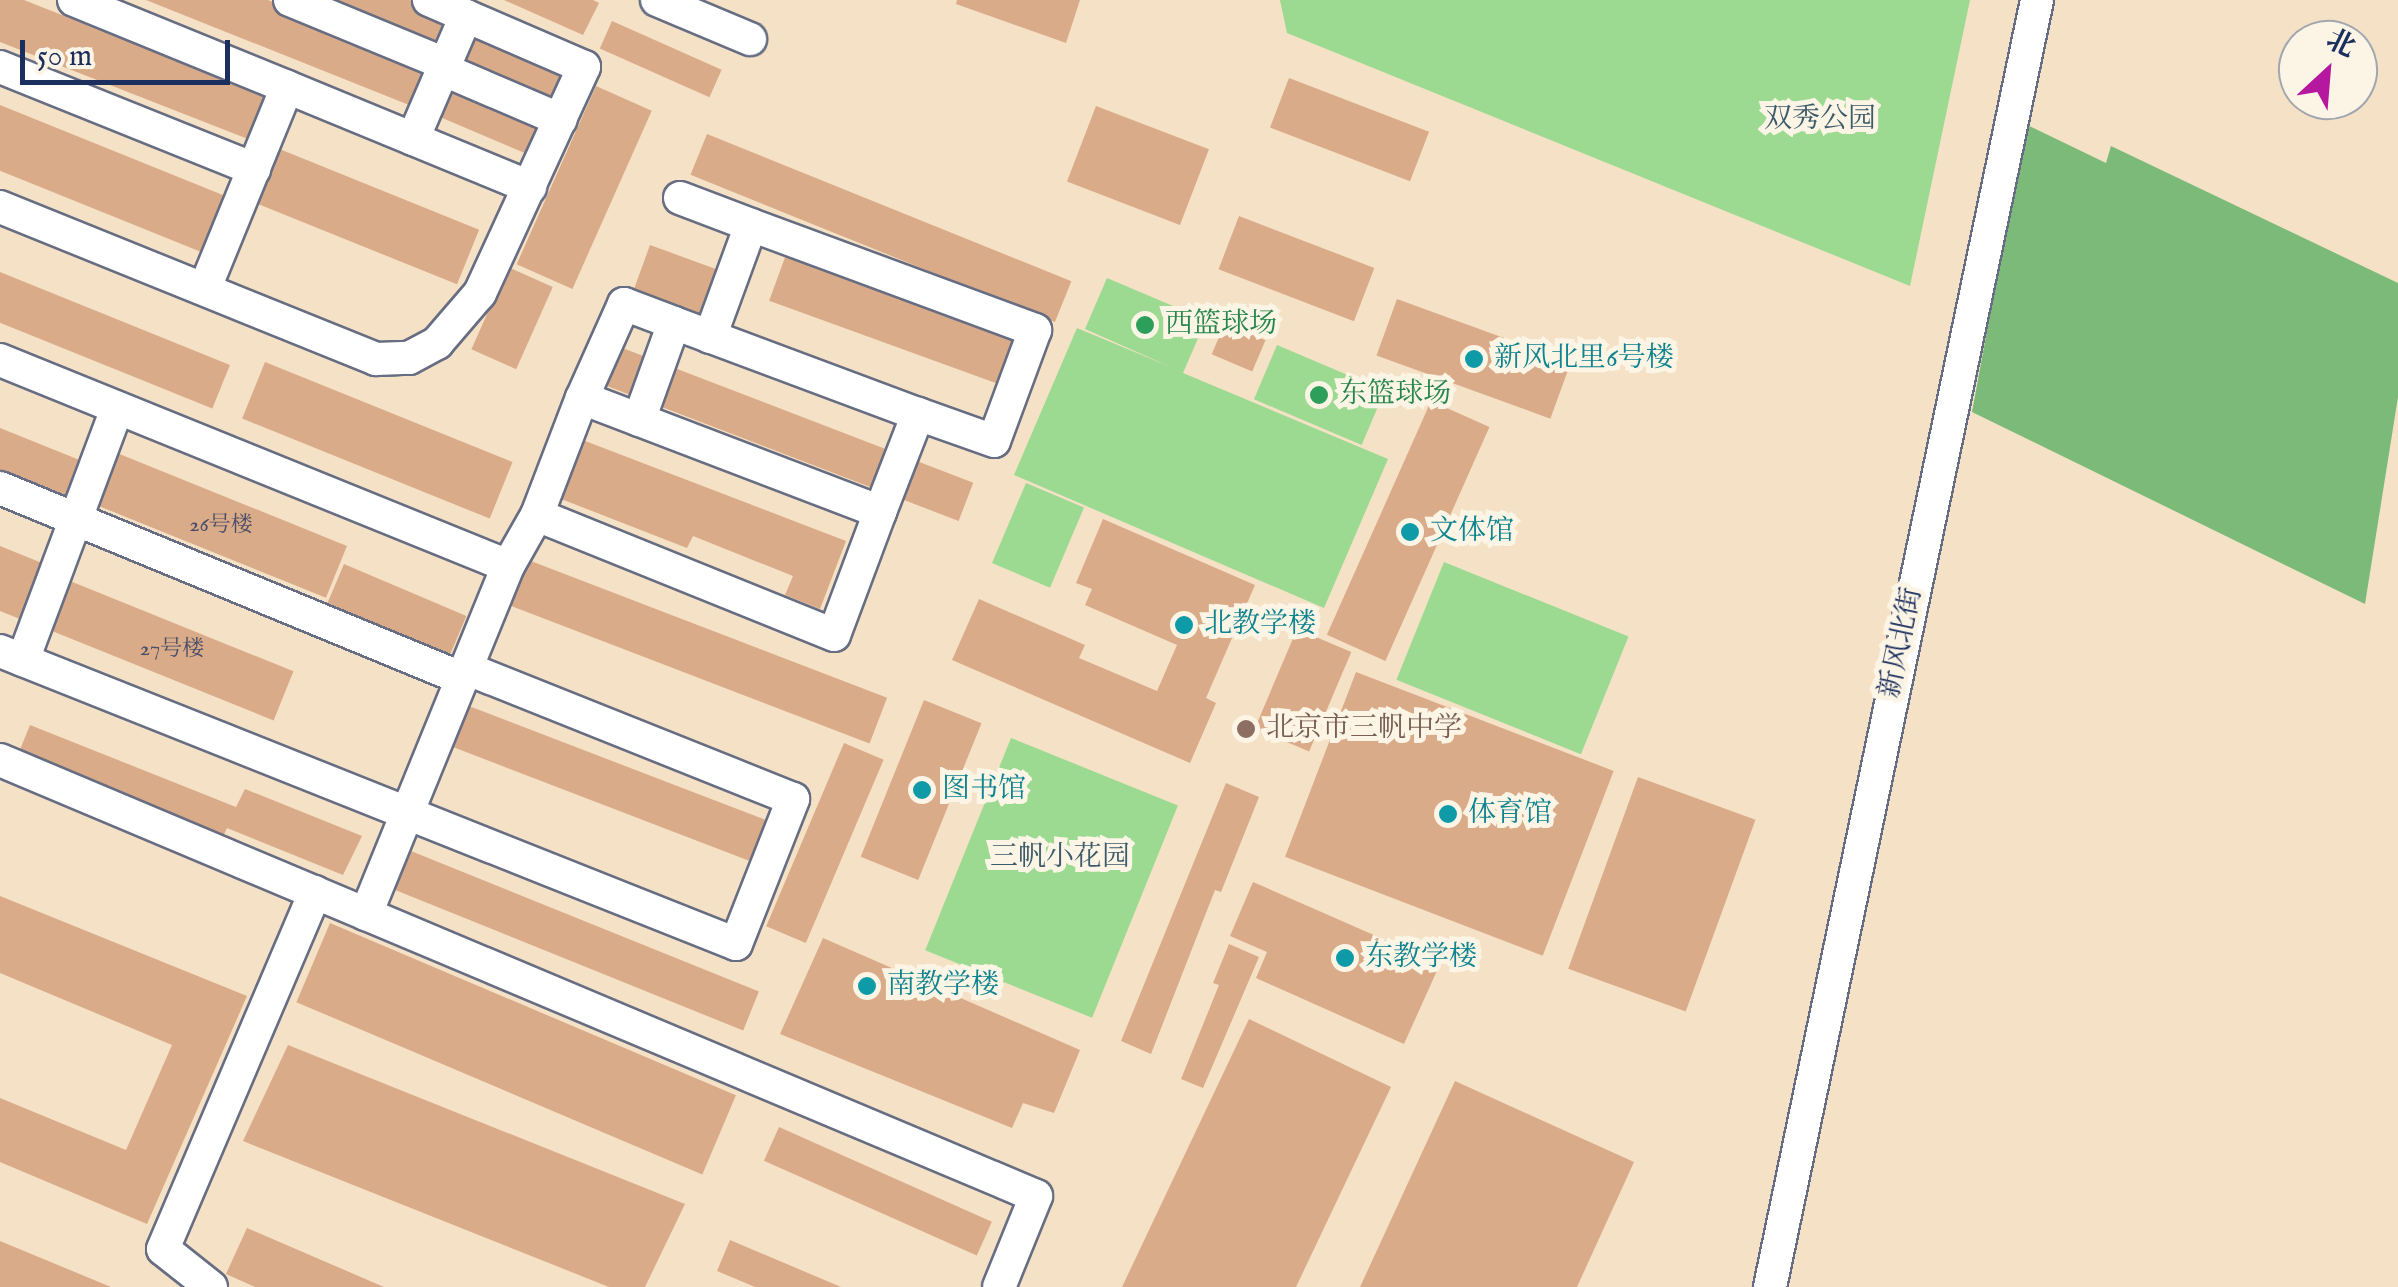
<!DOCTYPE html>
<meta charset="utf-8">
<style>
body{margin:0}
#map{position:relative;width:2398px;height:1287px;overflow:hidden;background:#f5e1c5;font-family:"IM FELL English","Noto Serif SC",serif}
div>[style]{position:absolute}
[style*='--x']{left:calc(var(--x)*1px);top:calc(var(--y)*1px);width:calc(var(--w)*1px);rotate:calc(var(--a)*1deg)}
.green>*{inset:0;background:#9bda90;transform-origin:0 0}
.forest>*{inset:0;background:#7cba7a}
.building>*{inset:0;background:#daab88;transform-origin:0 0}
.roads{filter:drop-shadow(2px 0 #676d82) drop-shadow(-2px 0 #676d82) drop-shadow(0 2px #676d82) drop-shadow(0 -2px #676d82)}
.minor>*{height:32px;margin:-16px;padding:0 16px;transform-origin:16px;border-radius:16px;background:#fff}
.dots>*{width:28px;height:28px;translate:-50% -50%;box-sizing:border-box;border:5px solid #fcf5e5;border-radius:50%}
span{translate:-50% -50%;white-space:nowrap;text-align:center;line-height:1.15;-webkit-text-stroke:10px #fcf5e5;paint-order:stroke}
.number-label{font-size:22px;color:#4b4e68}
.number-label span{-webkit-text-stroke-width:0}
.park-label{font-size:28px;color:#3b5a6a}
.leisure-label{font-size:28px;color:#27864d}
.left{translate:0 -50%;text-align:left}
.culture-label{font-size:28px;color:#0d838f}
.street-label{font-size:28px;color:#1b2f5e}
.education-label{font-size:28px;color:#785e54}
.north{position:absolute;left:2278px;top:20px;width:100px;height:100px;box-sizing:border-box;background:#fcf5e5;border:2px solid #a2a6af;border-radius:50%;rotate:26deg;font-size:28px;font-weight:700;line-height:40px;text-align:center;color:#1b2f5e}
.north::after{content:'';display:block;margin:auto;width:35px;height:45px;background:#b5179e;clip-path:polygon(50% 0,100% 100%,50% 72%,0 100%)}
.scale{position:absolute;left:20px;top:40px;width:210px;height:45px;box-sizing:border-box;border:5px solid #1b2f5e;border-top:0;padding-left:12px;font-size:30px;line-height:35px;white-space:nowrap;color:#1b2f5e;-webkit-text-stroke:8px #fcf5e5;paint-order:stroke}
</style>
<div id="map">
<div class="green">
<div style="clip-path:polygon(1280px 0,1970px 0,1910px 286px,1287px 33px)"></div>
<div style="clip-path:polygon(1107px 278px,1206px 320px,1183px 373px,1388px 459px,1324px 608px,1014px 475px,1077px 328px,1173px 368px,1085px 329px)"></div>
<div style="left:1277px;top:345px;width:117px;height:59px;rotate:23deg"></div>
<div style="left:1026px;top:483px;width:63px;height:87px;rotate:23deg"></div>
<div style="left:1444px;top:562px;width:199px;height:127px;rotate:22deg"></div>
<div style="left:1011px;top:738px;width:180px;height:229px;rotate:22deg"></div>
</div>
<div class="forest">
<div style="clip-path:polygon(2025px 124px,2106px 163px,2111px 146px,2398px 283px,2398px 397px,2365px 604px,1972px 412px)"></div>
</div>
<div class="building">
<div style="clip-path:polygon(0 0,24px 0,266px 96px,248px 139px,0 42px)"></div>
<div style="clip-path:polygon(146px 0,268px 0,436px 68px,419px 109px)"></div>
<div style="clip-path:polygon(315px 0,409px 0,457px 20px,442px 52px)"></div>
<div style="clip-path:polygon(504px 0,593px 0,599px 3px,583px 35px)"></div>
<div style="clip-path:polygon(957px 0,1080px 0,1066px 43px,956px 4px)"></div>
<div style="left:612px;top:21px;width:120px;height:30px;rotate:24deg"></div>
<div style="left:471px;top:30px;width:101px;height:30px;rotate:23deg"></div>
<div style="left:1289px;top:78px;width:150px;height:53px;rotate:21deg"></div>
<div style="left:450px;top:80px;width:102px;height:38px;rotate:23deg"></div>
<div style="left:596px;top:86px;width:61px;height:195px;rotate:24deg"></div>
<div style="left:0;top:105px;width:243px;height:61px;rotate:22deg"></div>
<div style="left:1096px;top:106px;width:121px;height:81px;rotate:21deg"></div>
<div style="left:707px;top:134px;width:393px;height:44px;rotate:22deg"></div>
<div style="left:277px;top:148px;width:218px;height:59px;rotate:22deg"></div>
<div style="left:1239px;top:216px;width:145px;height:57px;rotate:21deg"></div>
<div style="left:650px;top:245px;width:72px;height:55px;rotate:20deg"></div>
<div style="left:788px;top:249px;width:252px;height:55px;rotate:20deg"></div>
<div style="left:508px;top:267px;width:49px;height:90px;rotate:24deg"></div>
<div style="left:0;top:272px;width:248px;height:47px;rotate:22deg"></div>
<div style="left:1397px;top:299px;width:185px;height:60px;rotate:20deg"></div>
<div style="left:1225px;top:323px;width:44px;height:34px;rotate:23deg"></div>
<div style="left:612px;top:344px;width:387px;height:41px;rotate:21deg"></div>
<div style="left:265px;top:362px;width:267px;height:61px;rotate:22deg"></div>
<div style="left:1431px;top:401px;width:64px;height:256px;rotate:24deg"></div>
<div style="clip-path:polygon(0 428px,82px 461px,66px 502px,0 475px)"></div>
<div style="clip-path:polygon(580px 439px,846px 541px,820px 609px,785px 595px,793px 576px,693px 536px,687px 548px,556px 497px)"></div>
<div style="left:117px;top:453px;width:248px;height:56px;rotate:22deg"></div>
<div style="clip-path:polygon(1103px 519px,1255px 585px,1206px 698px,1216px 703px,1190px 763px,952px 660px,979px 599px,1085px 645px,1079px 658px,1157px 691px,1177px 645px,1085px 605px,1092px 589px,1076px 583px)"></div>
<div style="clip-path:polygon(0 546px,42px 563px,20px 619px,0 611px)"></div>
<div style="left:523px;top:558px;width:390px;height:49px;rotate:21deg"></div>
<div style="left:344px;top:564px;width:133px;height:51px;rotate:23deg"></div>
<div style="left:70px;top:581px;width:241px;height:53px;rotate:22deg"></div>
<div style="left:1297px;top:629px;width:59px;height:108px;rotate:23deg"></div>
<div style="left:1356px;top:672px;width:276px;height:198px;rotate:21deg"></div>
<div style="left:924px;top:700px;width:62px;height:169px;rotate:22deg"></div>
<div style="left:461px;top:703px;width:331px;height:44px;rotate:21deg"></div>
<div style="clip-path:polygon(30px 725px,236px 807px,245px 789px,362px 836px,343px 875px,227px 828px,221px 841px,17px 757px)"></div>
<div style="left:844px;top:743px;width:43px;height:199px;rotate:23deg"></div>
<div style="left:1638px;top:777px;width:125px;height:204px;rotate:20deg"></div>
<div style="clip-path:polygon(1226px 783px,1259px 797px,1221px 892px,1215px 890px,1151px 1054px,1121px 1041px)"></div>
<div style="left:401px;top:847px;width:386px;height:42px;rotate:22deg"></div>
<div style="clip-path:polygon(1253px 882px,1440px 964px,1404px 1044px,1256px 978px,1267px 952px,1230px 936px)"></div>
<div style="clip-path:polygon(0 896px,247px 996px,147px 1224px,0 1162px,0 1098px,126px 1150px,172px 1045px,0 973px)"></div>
<div style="left:330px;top:923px;width:441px;height:86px;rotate:23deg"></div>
<div style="clip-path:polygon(823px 938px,1080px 1050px,1054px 1113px,1023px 1103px,1012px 1128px,780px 1034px)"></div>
<div style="clip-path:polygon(1229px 944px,1259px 957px,1203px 1088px,1181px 1079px,1219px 985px,1213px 983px)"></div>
<div style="clip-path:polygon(1249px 1019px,1391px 1087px,1296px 1287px,1122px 1287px)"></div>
<div style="clip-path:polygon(288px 1045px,685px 1204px,645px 1287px,609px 1287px,243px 1141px)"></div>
<div style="clip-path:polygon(1455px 1081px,1634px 1162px,1577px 1287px,1360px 1287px)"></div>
<div style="left:779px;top:1127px;width:233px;height:37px;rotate:24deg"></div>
<div style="clip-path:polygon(247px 1228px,384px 1287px,255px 1287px,226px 1274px)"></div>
<div style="clip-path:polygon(730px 1240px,841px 1287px,755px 1287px,717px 1271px)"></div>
<div style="clip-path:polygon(0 1241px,111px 1287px,0 1287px)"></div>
</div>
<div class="roads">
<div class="minor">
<div style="--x:74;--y:0;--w:230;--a:22.2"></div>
<div style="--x:290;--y:0;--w:168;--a:22.4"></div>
<div style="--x:657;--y:0;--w:101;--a:22.8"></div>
<div style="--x:0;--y:67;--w:274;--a:21.9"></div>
<div style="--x:442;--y:69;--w:129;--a:23.2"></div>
<div style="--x:413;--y:139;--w:134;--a:-66.7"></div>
<div style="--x:680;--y:198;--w:76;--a:20.8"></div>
<div style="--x:0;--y:207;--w:406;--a:22"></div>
<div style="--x:376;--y:359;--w:33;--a:-2"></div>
<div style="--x:409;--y:358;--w:32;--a:-28"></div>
<div style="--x:437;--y:343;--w:66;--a:-49.3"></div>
<div style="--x:480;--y:293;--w:249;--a:-65.3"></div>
<div style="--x:584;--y:67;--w:169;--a:-156.6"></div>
<div style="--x:205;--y:288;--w:217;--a:-67.8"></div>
<div style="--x:287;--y:87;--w:263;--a:22.4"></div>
<div style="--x:710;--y:337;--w:119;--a:-69.9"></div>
<div style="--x:751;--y:225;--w:303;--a:20.3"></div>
<div style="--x:1035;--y:330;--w:118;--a:110.3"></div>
<div style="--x:994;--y:441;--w:81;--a:-160.4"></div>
<div style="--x:0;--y:360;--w:548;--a:22.07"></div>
<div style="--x:508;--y:566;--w:376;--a:112.2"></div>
<div style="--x:582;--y:398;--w:103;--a:-65.9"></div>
<div style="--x:624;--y:304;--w:53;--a:20.8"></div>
<div style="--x:639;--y:420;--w:103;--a:-70.2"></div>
<div style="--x:674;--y:323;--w:260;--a:20.5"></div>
<div style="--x:918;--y:414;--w:105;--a:111.2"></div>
<div style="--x:0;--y:488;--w:500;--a:22.4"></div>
<div style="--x:508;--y:566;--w:59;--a:-60.4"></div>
<div style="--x:537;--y:515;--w:125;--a:-69"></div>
<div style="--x:582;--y:398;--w:319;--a:20.9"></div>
<div style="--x:880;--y:512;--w:131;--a:110.5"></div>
<div style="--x:834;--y:635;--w:320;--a:-158"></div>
<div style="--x:0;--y:651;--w:792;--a:21.71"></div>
<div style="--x:736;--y:944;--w:156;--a:-68.5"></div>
<div style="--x:793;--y:799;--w:352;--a:-158.2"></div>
<div style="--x:23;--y:660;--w:269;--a:-69.5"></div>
<div style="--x:0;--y:760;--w:1124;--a:22.82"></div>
<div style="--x:1036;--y:1196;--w:98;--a:112.1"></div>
<div style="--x:211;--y:1287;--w:61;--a:-141.6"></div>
<div style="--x:163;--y:1249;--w:388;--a:-66.9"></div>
<div style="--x:1770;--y:1287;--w:1314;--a:-78.28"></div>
</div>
</div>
<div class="dots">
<div style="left:1145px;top:325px;background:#2e9e5b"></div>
<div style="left:1474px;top:359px;background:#0f9aa8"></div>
<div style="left:1319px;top:395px;background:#2e9e5b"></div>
<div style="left:1410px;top:532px;background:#0f9aa8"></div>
<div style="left:1184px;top:625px;background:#0f9aa8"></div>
<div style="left:1246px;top:729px;background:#8d6e63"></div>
<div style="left:922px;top:790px;background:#0f9aa8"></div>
<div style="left:1448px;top:814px;background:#0f9aa8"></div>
<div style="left:1345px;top:958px;background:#0f9aa8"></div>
<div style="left:867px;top:986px;background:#0f9aa8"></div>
</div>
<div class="number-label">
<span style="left:221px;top:526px">26号楼</span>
<span style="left:172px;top:650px">27号楼</span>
</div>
<div class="park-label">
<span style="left:1820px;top:120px">双秀公园</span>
<span style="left:1060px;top:858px">三帆小花园</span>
</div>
<div class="leisure-label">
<span class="left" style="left:1165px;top:325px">西篮球场</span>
<span class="left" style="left:1339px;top:395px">东篮球场</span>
</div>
<div class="culture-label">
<span class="left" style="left:1494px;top:359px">新风北里6号楼</span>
<span class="left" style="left:1430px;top:532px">文体馆</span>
<span class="left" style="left:1204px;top:625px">北教学楼</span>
<span class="left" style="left:942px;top:790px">图书馆</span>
<span class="left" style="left:1468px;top:814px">体育馆</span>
<span class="left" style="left:1365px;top:958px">东教学楼</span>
<span class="left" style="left:887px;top:986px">南教学楼</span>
</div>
<div class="street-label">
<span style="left:1902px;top:643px;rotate:-78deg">新风北街</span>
</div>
<div class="education-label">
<span class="left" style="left:1266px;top:729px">北京市三帆中学</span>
</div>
<div class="north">北</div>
<div class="scale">50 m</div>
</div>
